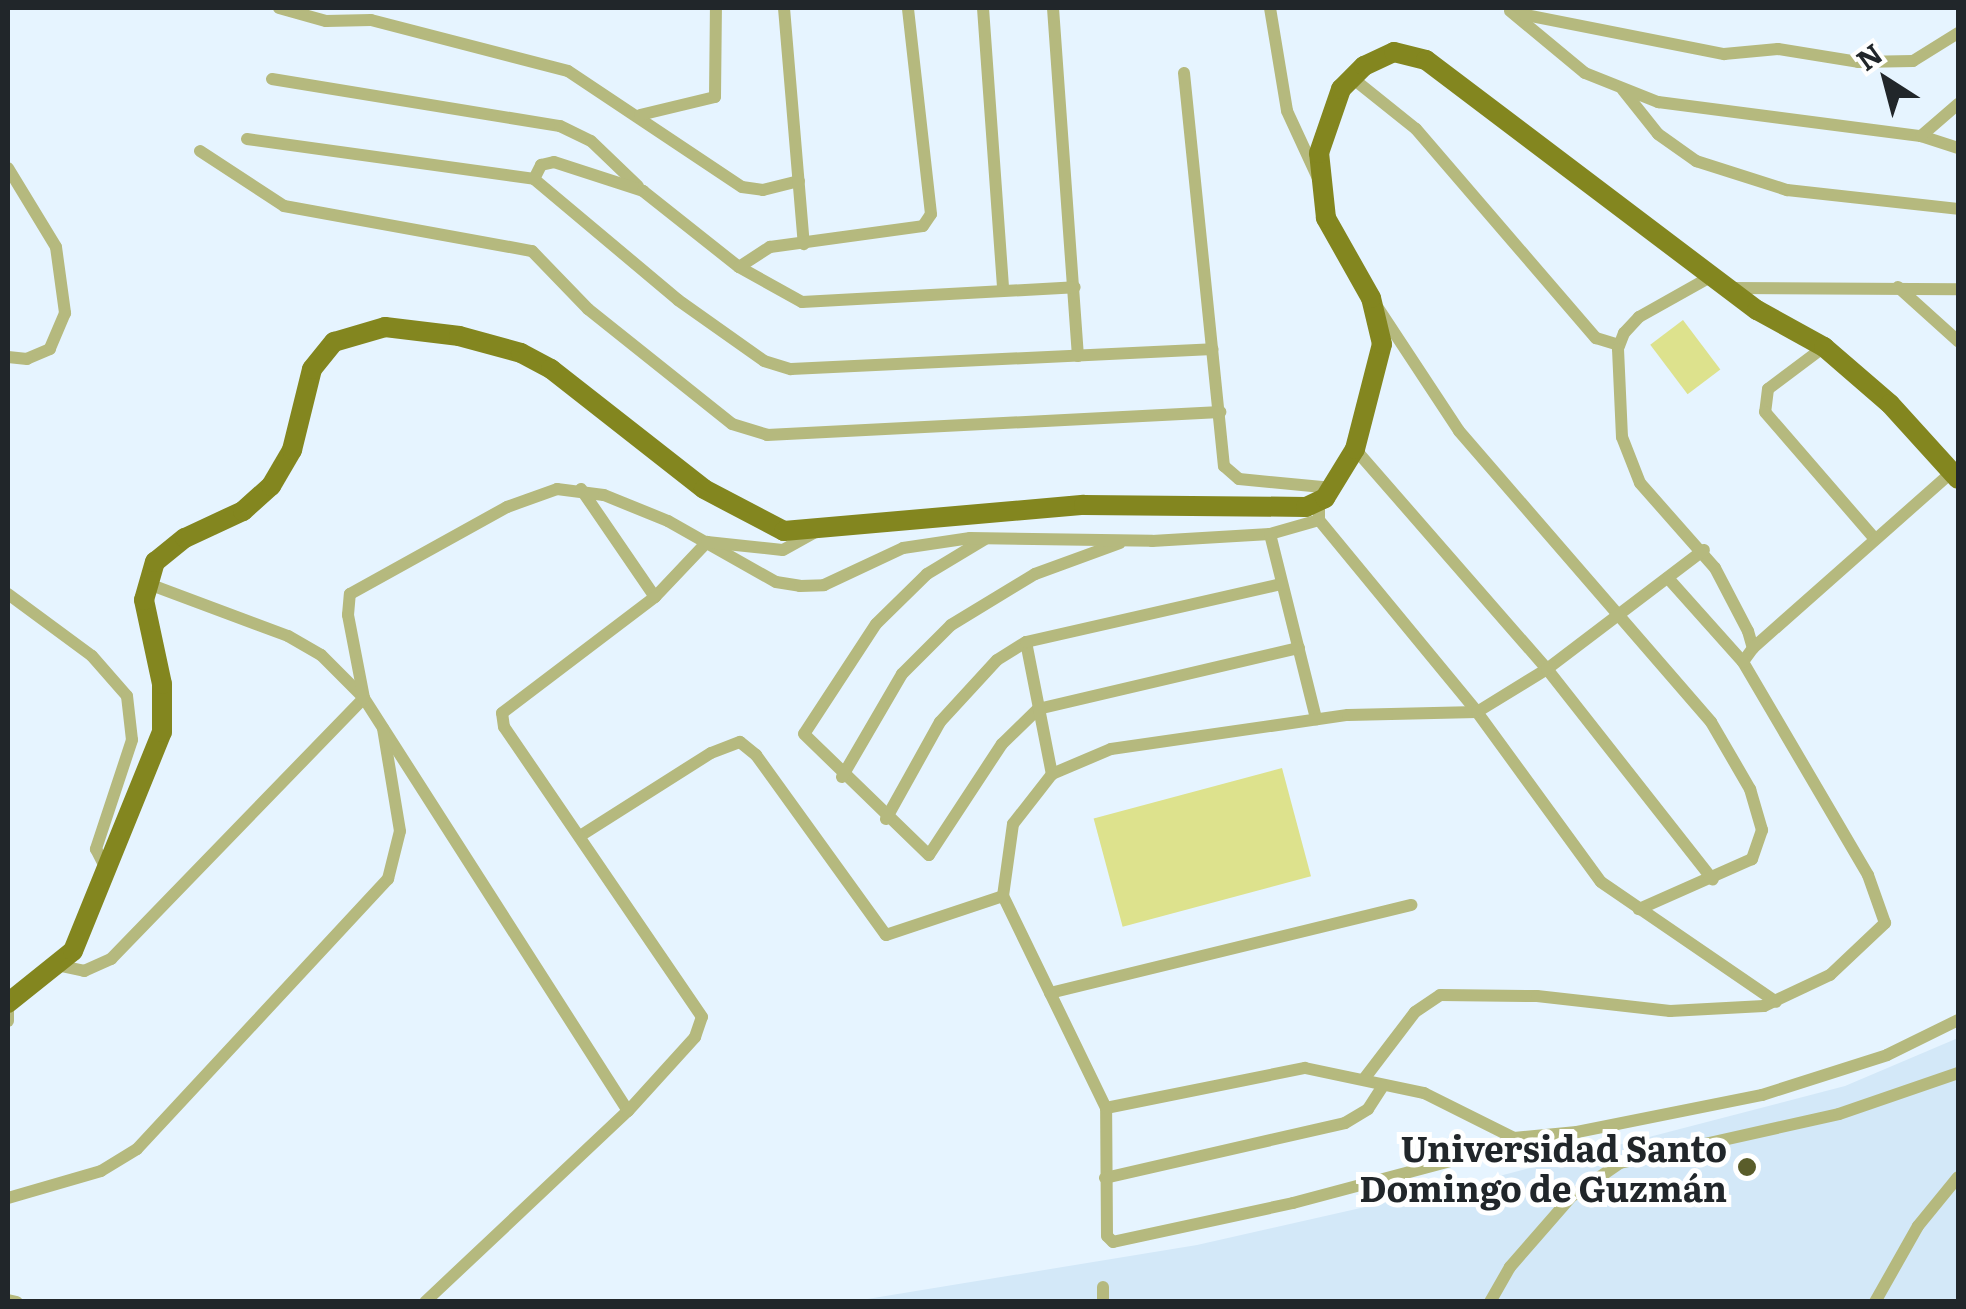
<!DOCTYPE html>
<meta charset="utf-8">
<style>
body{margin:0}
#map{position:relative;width:1966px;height:1309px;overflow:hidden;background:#e6f4ff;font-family:Literata,serif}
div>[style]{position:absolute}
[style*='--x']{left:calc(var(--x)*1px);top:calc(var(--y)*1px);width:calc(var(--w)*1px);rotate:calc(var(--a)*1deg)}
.built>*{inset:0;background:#d3e8f8}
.green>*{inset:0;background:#dde28d;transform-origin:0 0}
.street>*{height:12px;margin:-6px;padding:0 6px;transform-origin:6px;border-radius:6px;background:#b5b97e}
.primary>*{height:20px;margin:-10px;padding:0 10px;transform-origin:10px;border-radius:10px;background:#83861f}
.dots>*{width:28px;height:28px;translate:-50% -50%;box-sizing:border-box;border:5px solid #fff;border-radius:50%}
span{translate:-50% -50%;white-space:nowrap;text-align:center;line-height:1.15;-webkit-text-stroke:10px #fff;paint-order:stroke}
.poi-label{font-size:35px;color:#21262a;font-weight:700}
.right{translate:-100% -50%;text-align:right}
.frame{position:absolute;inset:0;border:10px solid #21262a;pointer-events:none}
.north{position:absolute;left:1836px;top:30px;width:100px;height:100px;-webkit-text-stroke:8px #fff;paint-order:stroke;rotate:324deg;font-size:28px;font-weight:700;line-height:40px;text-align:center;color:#21262a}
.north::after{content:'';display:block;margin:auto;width:35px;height:45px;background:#21262a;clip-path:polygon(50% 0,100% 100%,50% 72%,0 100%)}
</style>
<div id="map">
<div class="built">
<div style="clip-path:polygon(1958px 1038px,1958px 1301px,849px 1302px,1197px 1245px,1480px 1181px,1845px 1086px)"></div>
</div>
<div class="green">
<div style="left:1683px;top:320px;width:62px;height:41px;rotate:53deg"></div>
<div style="left:1282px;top:768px;width:112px;height:195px;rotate:75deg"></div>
</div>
<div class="street">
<div style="--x:279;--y:8;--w:49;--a:15.5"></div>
<div style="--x:326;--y:21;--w:45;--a:-1.3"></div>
<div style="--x:371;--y:20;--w:203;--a:14.5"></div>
<div style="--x:568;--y:71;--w:209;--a:33.7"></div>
<div style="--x:742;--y:187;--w:21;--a:8"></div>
<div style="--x:763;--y:190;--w:37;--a:-14"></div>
<div style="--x:784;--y:8;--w:237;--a:85.2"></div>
<div style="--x:983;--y:8;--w:283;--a:85.9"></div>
<div style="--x:1053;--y:8;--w:349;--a:85.9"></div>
<div style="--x:1270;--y:8;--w:104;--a:80.6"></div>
<div style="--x:1287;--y:111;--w:72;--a:65.2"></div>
<div style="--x:1510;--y:11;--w:97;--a:39.6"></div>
<div style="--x:1585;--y:73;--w:79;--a:21.7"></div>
<div style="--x:1658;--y:102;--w:265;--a:7.4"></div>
<div style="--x:1921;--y:136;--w:39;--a:18"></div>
<div style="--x:1516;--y:13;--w:212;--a:11.2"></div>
<div style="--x:1724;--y:54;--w:54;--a:-5.3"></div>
<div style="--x:1778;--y:49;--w:81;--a:9.2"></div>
<div style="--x:1858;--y:62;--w:55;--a:-1"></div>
<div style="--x:1913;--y:61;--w:53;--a:-31.9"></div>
<div style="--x:1184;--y:73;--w:395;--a:84.2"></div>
<div style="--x:1224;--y:466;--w:20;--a:41"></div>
<div style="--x:1239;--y:479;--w:94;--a:5.5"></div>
<div style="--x:1351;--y:77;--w:83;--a:38.7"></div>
<div style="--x:1416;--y:129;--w:276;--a:49.3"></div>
<div style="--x:1596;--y:338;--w:24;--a:17"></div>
<div style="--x:272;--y:79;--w:292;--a:9.3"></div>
<div style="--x:560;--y:126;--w:34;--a:26"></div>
<div style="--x:591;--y:141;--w:65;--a:43.8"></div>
<div style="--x:1623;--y:90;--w:56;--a:51.5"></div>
<div style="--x:1658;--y:134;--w:47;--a:35.4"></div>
<div style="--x:1696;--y:161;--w:96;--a:17.7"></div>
<div style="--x:1787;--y:190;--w:172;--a:6.3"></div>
<div style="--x:640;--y:115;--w:77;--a:-13.5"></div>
<div style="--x:715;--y:97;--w:89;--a:-89.4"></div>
<div style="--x:1921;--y:136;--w:49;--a:-40.9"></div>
<div style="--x:247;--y:139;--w:290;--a:7.9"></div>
<div style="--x:534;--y:179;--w:188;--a:40"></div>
<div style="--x:678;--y:300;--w:105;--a:35.3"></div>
<div style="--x:764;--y:361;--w:28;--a:17"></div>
<div style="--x:791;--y:369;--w:422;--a:-2.7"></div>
<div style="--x:200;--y:151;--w:100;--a:33.2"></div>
<div style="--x:284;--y:206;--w:252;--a:10.3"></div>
<div style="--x:532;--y:251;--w:81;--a:46"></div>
<div style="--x:588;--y:309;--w:184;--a:38.6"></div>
<div style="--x:732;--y:424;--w:37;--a:17"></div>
<div style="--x:767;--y:435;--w:454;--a:-2.9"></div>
<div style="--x:8;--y:168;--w:92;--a:58.7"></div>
<div style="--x:56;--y:247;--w:67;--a:82.2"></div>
<div style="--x:65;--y:313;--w:39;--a:113"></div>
<div style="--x:50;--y:349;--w:25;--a:157"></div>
<div style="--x:27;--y:359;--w:19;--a:-174"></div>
<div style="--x:534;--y:179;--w:16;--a:-63"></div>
<div style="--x:541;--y:165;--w:13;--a:-13"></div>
<div style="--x:554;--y:162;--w:94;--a:18"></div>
<div style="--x:643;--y:191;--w:122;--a:38.4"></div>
<div style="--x:739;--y:267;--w:72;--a:29.1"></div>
<div style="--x:802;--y:302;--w:273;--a:-3.1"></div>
<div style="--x:739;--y:267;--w:37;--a:-33"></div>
<div style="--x:770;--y:247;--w:154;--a:-7.8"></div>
<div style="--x:923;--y:226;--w:14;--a:-56"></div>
<div style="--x:931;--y:214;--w:207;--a:-96.4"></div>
<div style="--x:1712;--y:276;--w:84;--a:150.7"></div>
<div style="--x:1639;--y:317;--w:22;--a:133"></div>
<div style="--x:1624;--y:333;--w:17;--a:111"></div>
<div style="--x:1618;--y:349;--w:88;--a:87.4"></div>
<div style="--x:1622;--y:437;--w:49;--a:68.6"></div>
<div style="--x:1640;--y:483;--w:113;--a:48.6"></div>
<div style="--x:1715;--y:568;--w:71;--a:62.4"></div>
<div style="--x:1748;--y:631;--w:18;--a:74"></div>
<div style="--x:1753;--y:648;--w:17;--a:126"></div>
<div style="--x:1898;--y:287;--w:81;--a:42"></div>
<div style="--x:1731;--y:288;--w:227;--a:0.3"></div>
<div style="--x:1378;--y:308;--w:147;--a:56.6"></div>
<div style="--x:1459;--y:431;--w:385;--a:49.1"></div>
<div style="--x:1711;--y:722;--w:78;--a:59.8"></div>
<div style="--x:1750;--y:789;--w:43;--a:73.7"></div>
<div style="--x:1762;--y:830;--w:31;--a:109"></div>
<div style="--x:1752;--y:859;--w:124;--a:156.1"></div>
<div style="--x:1824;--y:347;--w:70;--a:143.1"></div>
<div style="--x:1768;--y:389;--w:23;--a:97"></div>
<div style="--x:1765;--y:412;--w:167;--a:49.1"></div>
<div style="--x:1355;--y:449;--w:292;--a:48.9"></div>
<div style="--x:1547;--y:669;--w:268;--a:51.8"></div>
<div style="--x:581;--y:489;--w:131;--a:55.6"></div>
<div style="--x:1319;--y:503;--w:17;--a:90"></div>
<div style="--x:1319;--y:520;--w:249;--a:50.5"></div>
<div style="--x:1477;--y:712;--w:210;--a:53.9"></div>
<div style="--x:1601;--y:882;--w:212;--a:34.4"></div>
<div style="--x:1270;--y:534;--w:191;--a:76"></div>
<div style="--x:985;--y:539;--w:68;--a:148.9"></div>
<div style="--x:927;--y:574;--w:71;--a:135.6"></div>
<div style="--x:876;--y:624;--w:131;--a:123.2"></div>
<div style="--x:804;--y:734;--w:174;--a:44.1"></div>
<div style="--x:929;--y:855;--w:133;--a:-56.7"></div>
<div style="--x:1002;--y:744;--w:50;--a:-44.2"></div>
<div style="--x:1038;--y:709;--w:268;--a:-13.2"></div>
<div style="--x:8;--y:594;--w:104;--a:36.4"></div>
<div style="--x:92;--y:656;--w:53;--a:48.8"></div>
<div style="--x:127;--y:696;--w:44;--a:83.5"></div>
<div style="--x:132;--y:740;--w:115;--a:108.3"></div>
<div style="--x:96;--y:849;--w:25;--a:63"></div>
<div style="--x:1026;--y:642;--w:135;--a:78.9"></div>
<div style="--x:1753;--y:648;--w:266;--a:-41.5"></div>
<div style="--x:842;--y:777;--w:119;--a:-59.8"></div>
<div style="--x:902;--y:674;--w:69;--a:-45"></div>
<div style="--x:951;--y:625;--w:98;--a:-31.3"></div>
<div style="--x:1035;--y:574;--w:90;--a:-20"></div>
<div style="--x:886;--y:819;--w:111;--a:-60.9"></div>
<div style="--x:940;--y:722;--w:84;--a:-47.4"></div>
<div style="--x:997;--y:660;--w:34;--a:-32"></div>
<div style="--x:1026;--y:642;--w:262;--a:-12.8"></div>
<div style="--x:580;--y:836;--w:155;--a:-32.4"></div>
<div style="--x:711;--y:753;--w:31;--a:-21"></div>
<div style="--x:740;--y:742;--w:21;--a:39"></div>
<div style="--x:756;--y:755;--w:222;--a:54.2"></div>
<div style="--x:886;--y:935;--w:123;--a:-18.4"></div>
<div style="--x:61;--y:966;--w:24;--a:12"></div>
<div style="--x:84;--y:971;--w:30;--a:-24"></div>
<div style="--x:111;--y:959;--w:363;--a:-45.9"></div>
<div style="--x:364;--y:698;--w:61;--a:-135"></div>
<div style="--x:321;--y:655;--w:38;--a:-150"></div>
<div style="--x:288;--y:636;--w:152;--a:-159.5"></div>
<div style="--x:1050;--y:993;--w:372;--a:-13.7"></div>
<div style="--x:8;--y:1009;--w:12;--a:90"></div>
<div style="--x:1364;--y:1079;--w:84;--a:-52.7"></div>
<div style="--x:1415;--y:1012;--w:30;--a:-34"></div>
<div style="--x:1440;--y:995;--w:97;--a:0.6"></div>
<div style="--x:1537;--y:996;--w:134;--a:6.4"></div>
<div style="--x:1670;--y:1011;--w:94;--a:-3"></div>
<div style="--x:1764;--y:1006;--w:73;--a:-25.2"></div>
<div style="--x:1830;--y:975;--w:76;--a:-43.4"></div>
<div style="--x:1885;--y:923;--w:51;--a:-109.5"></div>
<div style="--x:1868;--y:875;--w:247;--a:-120.4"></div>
<div style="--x:1743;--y:662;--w:113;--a:-131.8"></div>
<div style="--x:1106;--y:1108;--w:203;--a:-11.4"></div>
<div style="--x:1305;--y:1068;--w:122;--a:11.9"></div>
<div style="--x:1424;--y:1093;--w:101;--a:26.6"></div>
<div style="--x:1514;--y:1138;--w:63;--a:-5.4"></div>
<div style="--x:1577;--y:1132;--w:189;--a:-11.3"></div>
<div style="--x:1762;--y:1095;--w:131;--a:-17.7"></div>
<div style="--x:1887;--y:1055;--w:79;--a:-26.2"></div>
<div style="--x:628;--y:1111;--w:490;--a:-122.6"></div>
<div style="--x:364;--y:698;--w:85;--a:-100.9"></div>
<div style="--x:348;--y:615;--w:21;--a:-85"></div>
<div style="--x:350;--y:594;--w:179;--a:-29"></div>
<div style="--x:507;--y:507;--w:53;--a:-19.8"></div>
<div style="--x:557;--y:489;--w:47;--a:7.3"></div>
<div style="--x:604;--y:495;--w:69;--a:22.1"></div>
<div style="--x:668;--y:521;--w:124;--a:29.5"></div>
<div style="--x:776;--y:582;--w:24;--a:9"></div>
<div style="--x:800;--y:586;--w:24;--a:-2"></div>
<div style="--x:824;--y:585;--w:87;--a:-25.1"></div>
<div style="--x:903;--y:548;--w:68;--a:-8.5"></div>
<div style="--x:970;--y:538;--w:182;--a:0.9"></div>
<div style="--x:1152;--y:541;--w:118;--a:-3.4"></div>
<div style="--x:1270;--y:534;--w:51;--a:-15.9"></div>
<div style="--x:1514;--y:1138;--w:25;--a:151"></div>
<div style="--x:1492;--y:1150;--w:206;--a:165.1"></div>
<div style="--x:1293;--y:1203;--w:184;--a:167.8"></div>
<div style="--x:1113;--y:1242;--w:8;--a:-135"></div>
<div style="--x:1107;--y:1236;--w:128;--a:-90.4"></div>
<div style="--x:1106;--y:1108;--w:236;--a:-115.9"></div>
<div style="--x:1003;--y:896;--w:73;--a:-82.1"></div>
<div style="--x:1013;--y:824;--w:63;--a:-52"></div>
<div style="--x:1052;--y:774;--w:64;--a:-23"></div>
<div style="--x:1111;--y:749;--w:239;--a:-8.2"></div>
<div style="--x:1348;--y:715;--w:129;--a:-1.3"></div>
<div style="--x:1477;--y:712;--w:82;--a:-31.6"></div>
<div style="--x:1547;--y:669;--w:197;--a:-37.2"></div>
<div style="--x:1105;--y:1178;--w:246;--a:-12.9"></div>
<div style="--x:1345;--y:1123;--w:27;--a:-31"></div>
<div style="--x:1368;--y:1109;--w:27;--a:-57"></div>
<div style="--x:8;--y:1198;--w:97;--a:-16.2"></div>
<div style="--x:101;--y:1171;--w:42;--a:-31.4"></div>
<div style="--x:137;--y:1149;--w:369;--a:-47.1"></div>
<div style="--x:388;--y:879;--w:49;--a:-76"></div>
<div style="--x:400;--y:831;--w:104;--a:-99.4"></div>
<div style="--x:8;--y:1300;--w:9;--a:13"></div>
<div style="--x:425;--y:1302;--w:279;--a:-43.3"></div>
<div style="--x:628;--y:1111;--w:100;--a:-47.8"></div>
<div style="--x:695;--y:1037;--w:21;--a:-71"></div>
<div style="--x:702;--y:1017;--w:351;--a:-124.3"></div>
<div style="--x:504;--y:727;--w:14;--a:-98"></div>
<div style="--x:502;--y:713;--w:192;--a:-37.2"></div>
<div style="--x:655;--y:597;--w:76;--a:-46.6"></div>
<div style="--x:707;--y:542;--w:76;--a:6"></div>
<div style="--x:783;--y:550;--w:37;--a:-29"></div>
<div style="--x:1103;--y:1302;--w:15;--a:-90"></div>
<div style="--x:1490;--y:1302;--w:40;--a:-60.3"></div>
<div style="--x:1510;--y:1267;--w:94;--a:-48.9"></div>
<div style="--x:1572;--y:1196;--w:58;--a:-34.5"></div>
<div style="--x:1620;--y:1163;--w:224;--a:-12.6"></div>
<div style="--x:1839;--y:1114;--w:126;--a:-19"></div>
<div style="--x:1875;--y:1302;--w:87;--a:-60.5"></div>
<div style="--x:1918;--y:1226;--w:63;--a:-50.8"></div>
</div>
<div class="primary">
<div style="--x:8;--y:1003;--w:83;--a:-38.7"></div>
<div style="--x:73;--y:951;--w:236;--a:-67.9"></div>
<div style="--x:162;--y:732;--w:48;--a:-90"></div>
<div style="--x:162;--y:684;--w:86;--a:-102.1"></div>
<div style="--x:144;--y:600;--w:40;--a:-74"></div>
<div style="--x:155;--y:562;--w:38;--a:-39"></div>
<div style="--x:185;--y:538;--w:64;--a:-25"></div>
<div style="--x:243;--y:511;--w:38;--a:-42"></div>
<div style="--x:271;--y:486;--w:42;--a:-59.7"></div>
<div style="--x:292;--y:450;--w:83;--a:-76.1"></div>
<div style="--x:312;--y:369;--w:35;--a:-51"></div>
<div style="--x:334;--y:342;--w:53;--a:-16.4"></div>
<div style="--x:385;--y:327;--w:75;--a:6.9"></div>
<div style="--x:459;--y:336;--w:64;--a:15.3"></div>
<div style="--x:521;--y:353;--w:34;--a:28"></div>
<div style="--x:551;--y:369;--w:194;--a:38.1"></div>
<div style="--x:704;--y:489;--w:90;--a:27.7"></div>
<div style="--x:784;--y:531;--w:301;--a:-5"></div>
<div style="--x:1084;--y:505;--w:222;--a:0.5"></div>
<div style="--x:1306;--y:507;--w:21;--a:-25"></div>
<div style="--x:1325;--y:498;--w:57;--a:-58.5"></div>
<div style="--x:1355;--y:449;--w:108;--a:-75.6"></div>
<div style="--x:1382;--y:344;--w:47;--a:-103.4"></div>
<div style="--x:1371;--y:298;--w:92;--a:-119.4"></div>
<div style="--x:1326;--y:218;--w:65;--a:-96.1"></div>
<div style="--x:1319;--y:153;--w:68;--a:-71"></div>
<div style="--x:1341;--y:89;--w:33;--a:-45"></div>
<div style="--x:1364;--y:66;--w:33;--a:-25"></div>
<div style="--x:1394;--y:52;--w:33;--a:14"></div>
<div style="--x:1426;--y:60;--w:415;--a:37.1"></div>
<div style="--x:1757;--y:310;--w:77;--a:28.9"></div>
<div style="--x:1824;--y:347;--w:87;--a:40.8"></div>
<div style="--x:1890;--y:404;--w:101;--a:47.8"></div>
</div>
<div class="dots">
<div style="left:1747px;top:1167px;background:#5a5d2a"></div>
</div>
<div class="poi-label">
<span class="right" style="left:1727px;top:1167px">Universidad Santo<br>Domingo de Guzmán</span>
</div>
<div class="frame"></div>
<div class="north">N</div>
</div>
